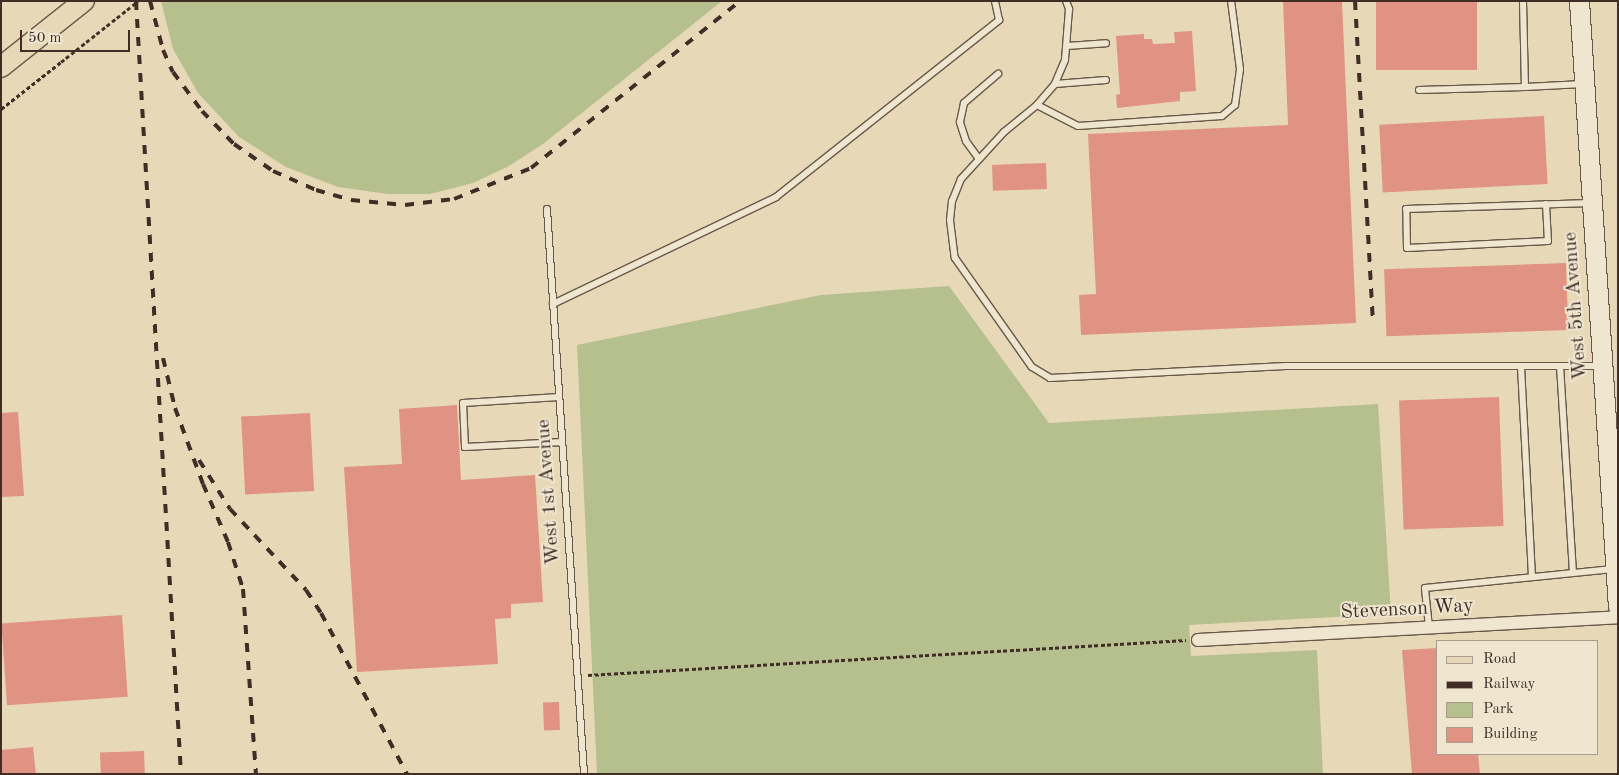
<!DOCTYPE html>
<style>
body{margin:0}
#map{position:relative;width:1619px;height:775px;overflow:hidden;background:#e7d9b7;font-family:"Old Standard TT",serif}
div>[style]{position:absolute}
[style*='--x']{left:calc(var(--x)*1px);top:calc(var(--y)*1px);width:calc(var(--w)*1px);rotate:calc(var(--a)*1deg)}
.green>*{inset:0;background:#b6bf8e}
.building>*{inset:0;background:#e09382;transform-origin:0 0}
.path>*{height:2.5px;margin-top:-1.25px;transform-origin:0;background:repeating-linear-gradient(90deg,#3f2d26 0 4px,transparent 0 6.5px)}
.roads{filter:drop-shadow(1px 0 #69584a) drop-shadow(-1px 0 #69584a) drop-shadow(0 1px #69584a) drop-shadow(0 -1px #69584a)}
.lane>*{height:6px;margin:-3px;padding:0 3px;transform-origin:3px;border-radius:3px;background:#efe6d0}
.street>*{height:12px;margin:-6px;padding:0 6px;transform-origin:6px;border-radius:6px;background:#efe6d0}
.secondary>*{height:19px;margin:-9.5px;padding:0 9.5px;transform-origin:9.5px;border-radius:9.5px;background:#efe6d0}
.primary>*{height:20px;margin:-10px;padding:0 10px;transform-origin:10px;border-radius:10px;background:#e7d9b7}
.rail>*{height:4px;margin-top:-2px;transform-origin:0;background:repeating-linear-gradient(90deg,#3f2d26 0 9px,transparent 0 18px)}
.path-bridge>*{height:2.5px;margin-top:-1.25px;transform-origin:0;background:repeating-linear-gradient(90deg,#3f2d26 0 4px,transparent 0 6.5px)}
span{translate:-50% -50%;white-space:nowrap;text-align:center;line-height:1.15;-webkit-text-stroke:4px #efe6d0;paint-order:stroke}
.street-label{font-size:20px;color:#3f2d26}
.frame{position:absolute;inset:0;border:2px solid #3f2d26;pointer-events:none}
.legend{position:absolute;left:1436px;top:640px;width:162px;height:115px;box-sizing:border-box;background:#efe6d0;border:1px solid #a99c8c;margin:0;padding:6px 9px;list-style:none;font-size:15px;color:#3f2d26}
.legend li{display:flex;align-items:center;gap:10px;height:25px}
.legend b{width:25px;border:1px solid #a99c8c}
.scale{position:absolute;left:20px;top:30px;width:110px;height:22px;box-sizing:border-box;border:2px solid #3f2d26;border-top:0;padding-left:6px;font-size:15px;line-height:18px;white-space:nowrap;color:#3f2d26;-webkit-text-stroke:4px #efe6d0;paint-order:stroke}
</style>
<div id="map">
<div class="green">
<div style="clip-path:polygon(161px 1px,722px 1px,543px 144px,509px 166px,473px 183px,430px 194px,388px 194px,338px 187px,286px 167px,239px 137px,198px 93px,173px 49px)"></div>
<div style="clip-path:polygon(949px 286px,1049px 423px,1378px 404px,1391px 614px,1189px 625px,1191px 656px,1317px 650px,1323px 774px,597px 774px,577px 345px,821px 295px)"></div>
</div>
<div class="building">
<div style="clip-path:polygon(1283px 1px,1342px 1px,1356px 323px,1081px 335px,1079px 295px,1096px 294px,1088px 134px,1288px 125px)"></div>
<div style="left:1376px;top:1px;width:101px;height:69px"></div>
<div style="clip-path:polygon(1192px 31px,1196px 91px,1180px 92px,1180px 101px,1117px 108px,1116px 95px,1120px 94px,1116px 36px,1144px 34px,1144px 39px,1152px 39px,1153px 44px,1175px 43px,1174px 32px)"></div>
<div style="left:1544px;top:116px;width:68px;height:165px;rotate:87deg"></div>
<div style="left:1046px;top:163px;width:26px;height:54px;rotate:88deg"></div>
<div style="left:1566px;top:263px;width:67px;height:182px;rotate:88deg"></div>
<div style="left:1499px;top:397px;width:129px;height:100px;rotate:88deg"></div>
<div style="clip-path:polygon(457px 405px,461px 480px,535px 475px,543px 602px,511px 604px,511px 618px,495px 619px,498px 664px,357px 672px,344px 467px,402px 464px,399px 409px)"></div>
<div style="clip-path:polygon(18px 412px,24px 496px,1px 497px,1px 413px)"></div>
<div style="left:310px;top:413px;width:78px;height:69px;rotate:87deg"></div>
<div style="left:122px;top:615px;width:82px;height:121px;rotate:86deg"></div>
<div style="clip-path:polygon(1438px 648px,1438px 754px,1478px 754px,1480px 774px,1412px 774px,1402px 650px)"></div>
<div style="left:559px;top:702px;width:28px;height:16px;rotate:88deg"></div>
<div style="clip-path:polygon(33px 747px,36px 774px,1px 774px,1px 750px)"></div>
<div style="left:144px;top:751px;width:23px;height:44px;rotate:88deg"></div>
</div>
<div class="path">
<div style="--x:1;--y:109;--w:76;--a:-38.1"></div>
<div style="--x:588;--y:675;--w:599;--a:-3.35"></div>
</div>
<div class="roads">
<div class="lane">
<div style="--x:1066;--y:1;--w:9;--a:69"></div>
<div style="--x:1069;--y:9;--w:51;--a:94.5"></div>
<div style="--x:1065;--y:60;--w:26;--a:113"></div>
<div style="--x:1055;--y:84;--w:28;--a:131"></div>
<div style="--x:1037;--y:105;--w:43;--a:140.7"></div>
<div style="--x:1004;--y:132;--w:64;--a:132.5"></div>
<div style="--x:961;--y:179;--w:24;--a:112"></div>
<div style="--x:952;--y:201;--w:19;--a:96"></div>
<div style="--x:950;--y:220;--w:38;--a:83"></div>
<div style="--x:955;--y:258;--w:133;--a:54.8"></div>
<div style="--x:1032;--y:367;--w:21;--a:31"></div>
<div style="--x:1050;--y:378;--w:236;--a:-2.9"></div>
<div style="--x:1286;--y:366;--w:314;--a:0"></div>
<div style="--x:1523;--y:1;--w:86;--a:88.7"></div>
<div style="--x:1525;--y:87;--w:58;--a:-3"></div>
<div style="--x:1067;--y:46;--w:39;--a:-4"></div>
<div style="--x:1055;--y:84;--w:51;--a:-4.5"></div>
<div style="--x:1419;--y:90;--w:106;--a:-1.6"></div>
<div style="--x:1037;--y:105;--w:46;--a:27.1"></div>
<div style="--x:1078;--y:126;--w:144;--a:-4"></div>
<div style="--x:1222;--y:116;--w:17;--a:-40"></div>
<div style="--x:1235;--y:105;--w:36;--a:-82"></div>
<div style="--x:1240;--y:69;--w:69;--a:-97.5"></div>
<div style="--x:979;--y:159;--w:22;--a:-126"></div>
<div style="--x:966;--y:141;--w:20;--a:-108"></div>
<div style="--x:960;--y:122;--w:19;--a:-78"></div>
<div style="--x:964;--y:103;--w:45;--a:-40.5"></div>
<div style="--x:1546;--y:204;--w:37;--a:87"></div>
<div style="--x:1548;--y:241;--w:141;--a:177.2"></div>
<div style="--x:1407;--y:248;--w:39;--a:-91"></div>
<div style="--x:1406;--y:209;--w:184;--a:-1.9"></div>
<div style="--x:547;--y:209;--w:566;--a:86.25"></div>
<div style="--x:553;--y:304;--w:247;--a:-25.6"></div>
<div style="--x:776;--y:197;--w:285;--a:-38.4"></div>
<div style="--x:999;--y:20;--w:19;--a:-102"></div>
<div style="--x:1560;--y:366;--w:207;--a:86.4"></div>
<div style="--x:1521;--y:367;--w:210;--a:87"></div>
<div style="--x:559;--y:397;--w:96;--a:176.4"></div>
<div style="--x:463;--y:403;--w:44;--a:87.4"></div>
<div style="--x:465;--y:447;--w:97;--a:-3"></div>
<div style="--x:1429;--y:627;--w:39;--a:-96"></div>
<div style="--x:1425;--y:588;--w:189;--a:-5.8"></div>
</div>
<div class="street">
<div style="--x:1198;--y:640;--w:421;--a:-3.1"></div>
</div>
<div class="secondary">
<div style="--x:1579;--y:1;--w:607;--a:86.32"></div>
</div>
<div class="primary">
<div style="--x:1;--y:67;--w:106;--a:-38.5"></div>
</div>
</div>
<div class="rail">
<div style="--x:136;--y:1;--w:774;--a:86.67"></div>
<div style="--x:150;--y:1;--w:51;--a:75.1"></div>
<div style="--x:163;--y:50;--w:24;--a:66"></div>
<div style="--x:173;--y:72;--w:49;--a:53.4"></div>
<div style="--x:202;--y:111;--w:46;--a:45.9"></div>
<div style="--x:234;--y:144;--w:47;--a:34.7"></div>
<div style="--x:273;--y:171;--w:47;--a:23.8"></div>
<div style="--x:316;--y:190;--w:36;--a:16"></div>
<div style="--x:351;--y:200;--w:54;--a:5.3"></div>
<div style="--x:405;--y:205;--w:49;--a:-7"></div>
<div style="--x:454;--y:199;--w:83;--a:-21.9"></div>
<div style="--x:531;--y:168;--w:268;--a:-38.6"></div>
<div style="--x:1355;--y:1;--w:319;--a:86.8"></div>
<div style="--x:163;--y:358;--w:51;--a:76.5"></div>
<div style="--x:175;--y:408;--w:81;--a:69.8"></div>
<div style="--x:203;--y:484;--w:63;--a:66.7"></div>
<div style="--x:228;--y:542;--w:49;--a:72.3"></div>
<div style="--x:243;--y:589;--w:185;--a:86"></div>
<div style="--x:199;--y:460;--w:58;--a:57.7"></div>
<div style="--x:230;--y:509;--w:111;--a:46.8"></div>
<div style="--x:306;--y:590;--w:27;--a:57"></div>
<div style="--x:321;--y:613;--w:183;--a:61.9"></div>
</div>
<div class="path-bridge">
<div style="--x:61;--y:62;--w:98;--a:-38.4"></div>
</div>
<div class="street-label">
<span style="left:1576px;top:306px;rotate:-94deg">West 5th Avenue</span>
<span style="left:549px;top:492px;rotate:-94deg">West 1st Avenue</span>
<span style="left:1407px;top:610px;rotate:-3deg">Stevenson Way</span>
</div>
<div class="frame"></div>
<ul class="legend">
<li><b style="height:6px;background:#e7d9b7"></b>Road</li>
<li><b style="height:6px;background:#3f2d26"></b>Railway</li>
<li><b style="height:14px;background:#b6bf8e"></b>Park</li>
<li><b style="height:14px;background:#e09382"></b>Building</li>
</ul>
<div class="scale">50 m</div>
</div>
